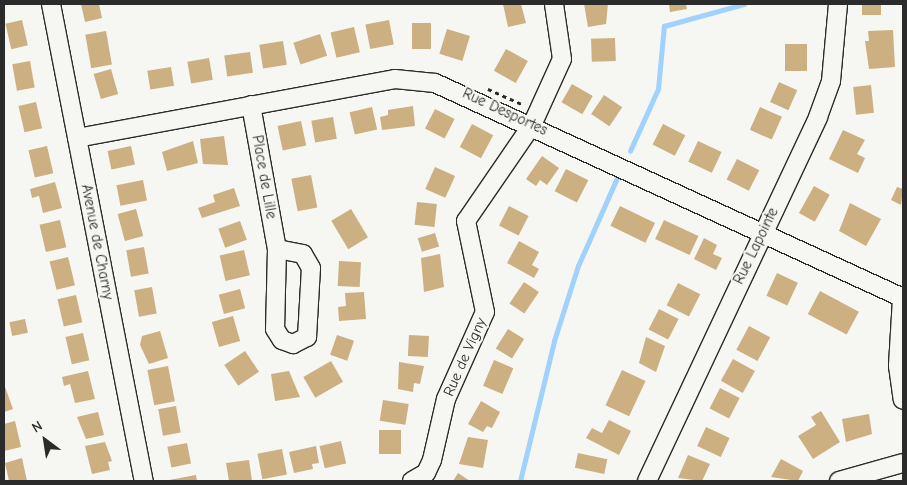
<!DOCTYPE html>
<style>
body{margin:0}
#map{position:relative;width:907px;height:485px;overflow:hidden;background:#f6f6f2;font-family:"Comic Neue",sans-serif}
div>[style]{position:absolute}
[style*='--x']{left:calc(var(--x)*1px);top:calc(var(--y)*1px);width:calc(var(--w)*1px);rotate:calc(var(--a)*1deg)}
.stream>*{height:4.5px;margin:-2.25px;padding:0 2.25px;transform-origin:2.25px;border-radius:2.25px;background:#a1d1fd}
.building>*{inset:0;background:#ccb081;transform-origin:0 0}
.path>*{height:2.5px;margin-top:-1.25px;transform-origin:0;background:repeating-linear-gradient(90deg,#2b2b2b 0 4px,transparent 0 8px)}
.roads{filter:drop-shadow(1px 0 #2b2b2b) drop-shadow(-1px 0 #2b2b2b) drop-shadow(0 1px #2b2b2b) drop-shadow(0 -1px #2b2b2b)}
.minor>*{height:18px;margin:-9px;padding:0 9px;transform-origin:9px;border-radius:9px;background:#f6f6f2}
span{translate:-50% -50%;white-space:nowrap;text-align:center;line-height:1.15;-webkit-text-stroke:4.5px #f6f6f2;paint-order:stroke}
.street-label{font-size:15px;color:#2b2b2b}
.frame{position:absolute;inset:0;border:5px solid #2b2b2b;pointer-events:none}
.north{position:absolute;left:20px;top:415px;width:50px;height:50px;-webkit-text-stroke:4px #f6f6f2;paint-order:stroke;rotate:329deg;font-size:14px;font-weight:700;line-height:20px;text-align:center;color:#2b2b2b}
.north::after{content:'';display:block;margin:auto;width:18px;height:22px;background:#2b2b2b;clip-path:polygon(50% 0,100% 100%,50% 72%,0 100%)}
</style>
<div id="map">
<div class="stream">
<div style="--x:630;--y:151;--w:68;--a:-65.7"></div>
<div style="--x:658;--y:89;--w:63;--a:-84.6"></div>
<div style="--x:664;--y:26;--w:83;--a:-15.4"></div>
<div style="--x:520;--y:481;--w:144;--a:-76.3"></div>
<div style="--x:554;--y:341;--w:79;--a:-72.3"></div>
<div style="--x:578;--y:266;--w:96;--a:-66.1"></div>
</div>
<div class="building">
<div style="clip-path:polygon(81px 4px,99px 4px,102px 18px,85px 22px)"></div>
<div style="clip-path:polygon(503px 4px,521px 4px,526px 23px,508px 27px)"></div>
<div style="clip-path:polygon(584px 4px,608px 4px,606px 24px,588px 27px)"></div>
<div style="clip-path:polygon(669px 4px,686px 4px,687px 9px,670px 12px)"></div>
<div style="left:862px;top:4px;width:19px;height:11px"></div>
<div style="left:22px;top:20px;width:26px;height:17px;rotate:77deg"></div>
<div style="left:389px;top:20px;width:25px;height:24px;rotate:79deg"></div>
<div style="left:412px;top:23px;width:19px;height:26px"></div>
<div style="left:354px;top:27px;width:26px;height:24px;rotate:77deg"></div>
<div style="left:447px;top:29px;width:24px;height:26px;rotate:17deg"></div>
<div style="clip-path:polygon(893px 30px,895px 67px,869px 69px,865px 41px,869px 41px,868px 31px)"></div>
<div style="left:106px;top:31px;width:34px;height:21px;rotate:80deg"></div>
<div style="left:320px;top:34px;width:23px;height:28px;rotate:72deg"></div>
<div style="left:615px;top:38px;width:23px;height:24px;rotate:88deg"></div>
<div style="left:283px;top:41px;width:24px;height:24px;rotate:81deg"></div>
<div style="left:785px;top:44px;width:22px;height:27px"></div>
<div style="left:506px;top:49px;width:25px;height:25px;rotate:29deg"></div>
<div style="left:250px;top:52px;width:21px;height:26px;rotate:82deg"></div>
<div style="left:209px;top:58px;width:22px;height:22px;rotate:80deg"></div>
<div style="left:30px;top:61px;width:27px;height:18px;rotate:80deg"></div>
<div style="left:171px;top:67px;width:19px;height:24px;rotate:81deg"></div>
<div style="left:111px;top:69px;width:26px;height:18px;rotate:74deg"></div>
<div style="left:779px;top:82px;width:20px;height:22px;rotate:24deg"></div>
<div style="left:572px;top:84px;width:24px;height:21px;rotate:30deg"></div>
<div style="left:871px;top:85px;width:28px;height:18px;rotate:84deg"></div>
<div style="left:604px;top:95px;width:22px;height:23px;rotate:34deg"></div>
<div style="left:36px;top:102px;width:27px;height:18px;rotate:77deg"></div>
<div style="clip-path:polygon(413px 106px,415px 126px,382px 130px,380px 117px,388px 115px,388px 110px)"></div>
<div style="left:372px;top:107px;width:23px;height:23px;rotate:77deg"></div>
<div style="left:760px;top:107px;width:24px;height:25px;rotate:24deg"></div>
<div style="left:435px;top:109px;width:22px;height:22px;rotate:27deg"></div>
<div style="left:333px;top:117px;width:22px;height:22px;rotate:80deg"></div>
<div style="left:301px;top:121px;width:25px;height:24px;rotate:78deg"></div>
<div style="left:472px;top:124px;width:24px;height:26px;rotate:28deg"></div>
<div style="left:663px;top:124px;width:25px;height:23px;rotate:27deg"></div>
<div style="clip-path:polygon(843px 130px,865px 140px,857px 154px,865px 158px,858px 173px,829px 159px)"></div>
<div style="clip-path:polygon(224px 136px,228px 165px,203px 164px,200px 139px)"></div>
<div style="clip-path:polygon(193px 141px,198px 163px,167px 171px,162px 152px)"></div>
<div style="left:698px;top:141px;width:26px;height:23px;rotate:25deg"></div>
<div style="left:47px;top:146px;width:28px;height:19px;rotate:77deg"></div>
<div style="left:131px;top:146px;width:19px;height:24px;rotate:78deg"></div>
<div style="clip-path:polygon(542px 156px,559px 168px,547px 185px,540px 180px,536px 186px,526px 179px)"></div>
<div style="left:737px;top:159px;width:25px;height:23px;rotate:27deg"></div>
<div style="left:435px;top:167px;width:22px;height:24px;rotate:24deg"></div>
<div style="left:566px;top:169px;width:25px;height:25px;rotate:27deg"></div>
<div style="left:311px;top:175px;width:33px;height:20px;rotate:79deg"></div>
<div style="left:143px;top:180px;width:21px;height:27px;rotate:79deg"></div>
<div style="clip-path:polygon(55px 182px,62px 208px,43px 213px,39px 196px,32px 198px,30px 189px)"></div>
<div style="left:814px;top:186px;width:18px;height:31px;rotate:29deg"></div>
<div style="clip-path:polygon(897px 187px,903px 189px,901px 205px,891px 200px)"></div>
<div style="clip-path:polygon(234px 188px,240px 206px,202px 218px,198px 208px,215px 202px,213px 195px)"></div>
<div style="left:417px;top:202px;width:20px;height:23px;rotate:6deg"></div>
<div style="clip-path:polygon(850px 203px,881px 219px,866px 246px,839px 231px)"></div>
<div style="left:509px;top:206px;width:22px;height:22px;rotate:27deg"></div>
<div style="left:620px;top:206px;width:39px;height:22px;rotate:26deg"></div>
<div style="left:136px;top:209px;width:28px;height:19px;rotate:75deg"></div>
<div style="left:351px;top:209px;width:33px;height:23px;rotate:59deg"></div>
<div style="left:60px;top:220px;width:28px;height:21px;rotate:77deg"></div>
<div style="left:664px;top:220px;width:38px;height:21px;rotate:25deg"></div>
<div style="left:240px;top:221px;width:20px;height:23px;rotate:70deg"></div>
<div style="left:435px;top:233px;width:14px;height:18px;rotate:73deg"></div>
<div style="clip-path:polygon(704px 238px,717px 245px,713px 254px,722px 258px,716px 270px,694px 259px)"></div>
<div style="clip-path:polygon(519px 241px,539px 252px,532px 265px,539px 269px,534px 278px,507px 263px)"></div>
<div style="left:144px;top:247px;width:27px;height:18px;rotate:80deg"></div>
<div style="left:244px;top:250px;width:26px;height:25px;rotate:77deg"></div>
<div style="clip-path:polygon(440px 254px,444px 287px,424px 292px,421px 258px)"></div>
<div style="left:68px;top:257px;width:29px;height:19px;rotate:76deg"></div>
<div style="left:339px;top:261px;width:22px;height:25px;rotate:3deg"></div>
<div style="left:777px;top:273px;width:23px;height:25px;rotate:25deg"></div>
<div style="left:524px;top:282px;width:18px;height:26px;rotate:34deg"></div>
<div style="left:678px;top:283px;width:25px;height:25px;rotate:27deg"></div>
<div style="left:152px;top:287px;width:27px;height:18px;rotate:80deg"></div>
<div style="left:240px;top:289px;width:20px;height:22px;rotate:75deg"></div>
<div style="left:820px;top:291px;width:44px;height:26px;rotate:28deg"></div>
<div style="clip-path:polygon(364px 292px,366px 319px,339px 321px,338px 307px,346px 306px,345px 293px)"></div>
<div style="left:76px;top:295px;width:28px;height:19px;rotate:77deg"></div>
<div style="left:659px;top:309px;width:22px;height:23px;rotate:27deg"></div>
<div style="left:233px;top:316px;width:26px;height:22px;rotate:74deg"></div>
<div style="left:25px;top:319px;width:14px;height:16px;rotate:78deg"></div>
<div style="left:749px;top:326px;width:24px;height:27px;rotate:28deg"></div>
<div style="left:508px;top:329px;width:19px;height:23px;rotate:32deg"></div>
<div style="clip-path:polygon(160px 331px,168px 358px,149px 364px,140px 345px,142px 336px)"></div>
<div style="left:83px;top:333px;width:28px;height:18px;rotate:77deg"></div>
<div style="left:337px;top:335px;width:18px;height:21px;rotate:19deg"></div>
<div style="left:409px;top:335px;width:20px;height:21px;rotate:3deg"></div>
<div style="clip-path:polygon(646px 337px,665px 346px,656px 372px,639px 363px)"></div>
<div style="left:245px;top:351px;width:25px;height:25px;rotate:56deg"></div>
<div style="left:733px;top:359px;width:25px;height:25px;rotate:29deg"></div>
<div style="left:494px;top:360px;width:21px;height:28px;rotate:23deg"></div>
<div style="left:331px;top:361px;width:24px;height:32px;rotate:60deg"></div>
<div style="clip-path:polygon(399px 362px,424px 366px,420px 384px,414px 383px,413px 392px,398px 389px)"></div>
<div style="left:168px;top:366px;width:36px;height:21px;rotate:79deg"></div>
<div style="left:622px;top:370px;width:26px;height:39px;rotate:25deg"></div>
<div style="clip-path:polygon(88px 371px,95px 399px,75px 403px,70px 384px,64px 386px,62px 377px)"></div>
<div style="clip-path:polygon(289px 371px,300px 397px,275px 401px,271px 374px)"></div>
<div style="clip-path:polygon(4px 384px,13px 409px,4px 412px)"></div>
<div style="left:720px;top:388px;width:22px;height:23px;rotate:27deg"></div>
<div style="left:383px;top:400px;width:26px;height:21px;rotate:9deg"></div>
<div style="clip-path:polygon(481px 401px,500px 412px,492px 428px,487px 426px,483px 432px,468px 424px)"></div>
<div style="left:176px;top:406px;width:27px;height:18px;rotate:80deg"></div>
<div style="clip-path:polygon(821px 411px,840px 442px,813px 459px,798px 436px,816px 425px,811px 417px)"></div>
<div style="clip-path:polygon(98px 412px,104px 435px,86px 439px,77px 417px)"></div>
<div style="clip-path:polygon(869px 414px,872px 434px,846px 442px,842px 419px)"></div>
<div style="clip-path:polygon(609px 420px,631px 431px,619px 455px,586px 438px,592px 428px,602px 433px)"></div>
<div style="clip-path:polygon(15px 421px,21px 447px,4px 451px,4px 424px)"></div>
<div style="left:706px;top:427px;width:26px;height:21px;rotate:25deg"></div>
<div style="left:379px;top:430px;width:22px;height:24px"></div>
<div style="clip-path:polygon(468px 437px,488px 440px,483px 468px,459px 464px)"></div>
<div style="left:341px;top:441px;width:23px;height:22px;rotate:77deg"></div>
<div style="clip-path:polygon(105px 442px,112px 461px,108px 462px,110px 470px,92px 474px,85px 446px)"></div>
<div style="left:187px;top:443px;width:21px;height:20px;rotate:79deg"></div>
<div style="clip-path:polygon(316px 446px,319px 463px,312px 464px,313px 469px,294px 473px,289px 452px)"></div>
<div style="left:282px;top:449px;width:26px;height:25px;rotate:79deg"></div>
<div style="left:578px;top:453px;width:30px;height:15px;rotate:12deg"></div>
<div style="clip-path:polygon(688px 455px,710px 464px,702px 481px,678px 478px)"></div>
<div style="clip-path:polygon(22px 458px,27px 481px,9px 481px,5px 463px)"></div>
<div style="clip-path:polygon(781px 459px,803px 471px,798px 481px,771px 477px)"></div>
<div style="clip-path:polygon(249px 460px,252px 481px,229px 481px,226px 463px)"></div>
<div style="clip-path:polygon(458px 473px,470px 481px,453px 481px)"></div>
<div style="clip-path:polygon(196px 475px,197px 481px,169px 481px,169px 480px)"></div>
</div>
<div class="path">
<div style="--x:488;--y:89;--w:39;--a:24"></div>
</div>
<div class="roads">
<div class="minor">
<div style="--x:51;--y:4;--w:486;--a:79"></div>
<div style="--x:251;--y:105;--w:146;--a:79.8"></div>
<div style="--x:277;--y:249;--w:80;--a:91.4"></div>
<div style="--x:275;--y:329;--w:13;--a:58"></div>
<div style="--x:282;--y:340;--w:12;--a:20"></div>
<div style="--x:293;--y:344;--w:16;--a:-27"></div>
<div style="--x:307;--y:337;--w:69;--a:-86.7"></div>
<div style="--x:311;--y:268;--w:16;--a:-120"></div>
<div style="--x:303;--y:254;--w:26;--a:-169"></div>
<div style="--x:77;--y:138;--w:323;--a:-10.5"></div>
<div style="--x:395;--y:79;--w:40;--a:5.7"></div>
<div style="--x:435;--y:83;--w:515;--a:24.67"></div>
<div style="--x:902;--y:298;--w:68;--a:93.4"></div>
<div style="--x:898;--y:366;--w:34;--a:82"></div>
<div style="--x:412;--y:481;--w:16;--a:-30"></div>
<div style="--x:426;--y:473;--w:14;--a:-65"></div>
<div style="--x:432;--y:460;--w:63;--a:-77.1"></div>
<div style="--x:446;--y:399;--w:95;--a:-65.9"></div>
<div style="--x:485;--y:312;--w:93;--a:-101.8"></div>
<div style="--x:466;--y:221;--w:116;--a:-55.5"></div>
<div style="--x:532;--y:125;--w:72;--a:-65.6"></div>
<div style="--x:562;--y:59;--w:56;--a:-98.3"></div>
<div style="--x:647;--y:481;--w:402;--a:-64.8"></div>
<div style="--x:818;--y:117;--w:38;--a:-70"></div>
<div style="--x:831;--y:81;--w:77;--a:-84.8"></div>
<div style="--x:839;--y:481;--w:66;--a:-15.7"></div>
</div>
</div>
<div class="street-label">
<span style="left:505px;top:112px;rotate:25deg">Rue Desportes</span>
<span style="left:264px;top:177px;rotate:80deg">Place de Lille</span>
<span style="left:97px;top:242px;rotate:79deg">Avenue de Charny</span>
<span style="left:756px;top:246px;rotate:-64deg">Rue Lapointe</span>
<span style="left:465px;top:357px;rotate:-66deg">Rue de Vigny</span>
</div>
<div class="frame"></div>
<div class="north">N</div>
</div>
